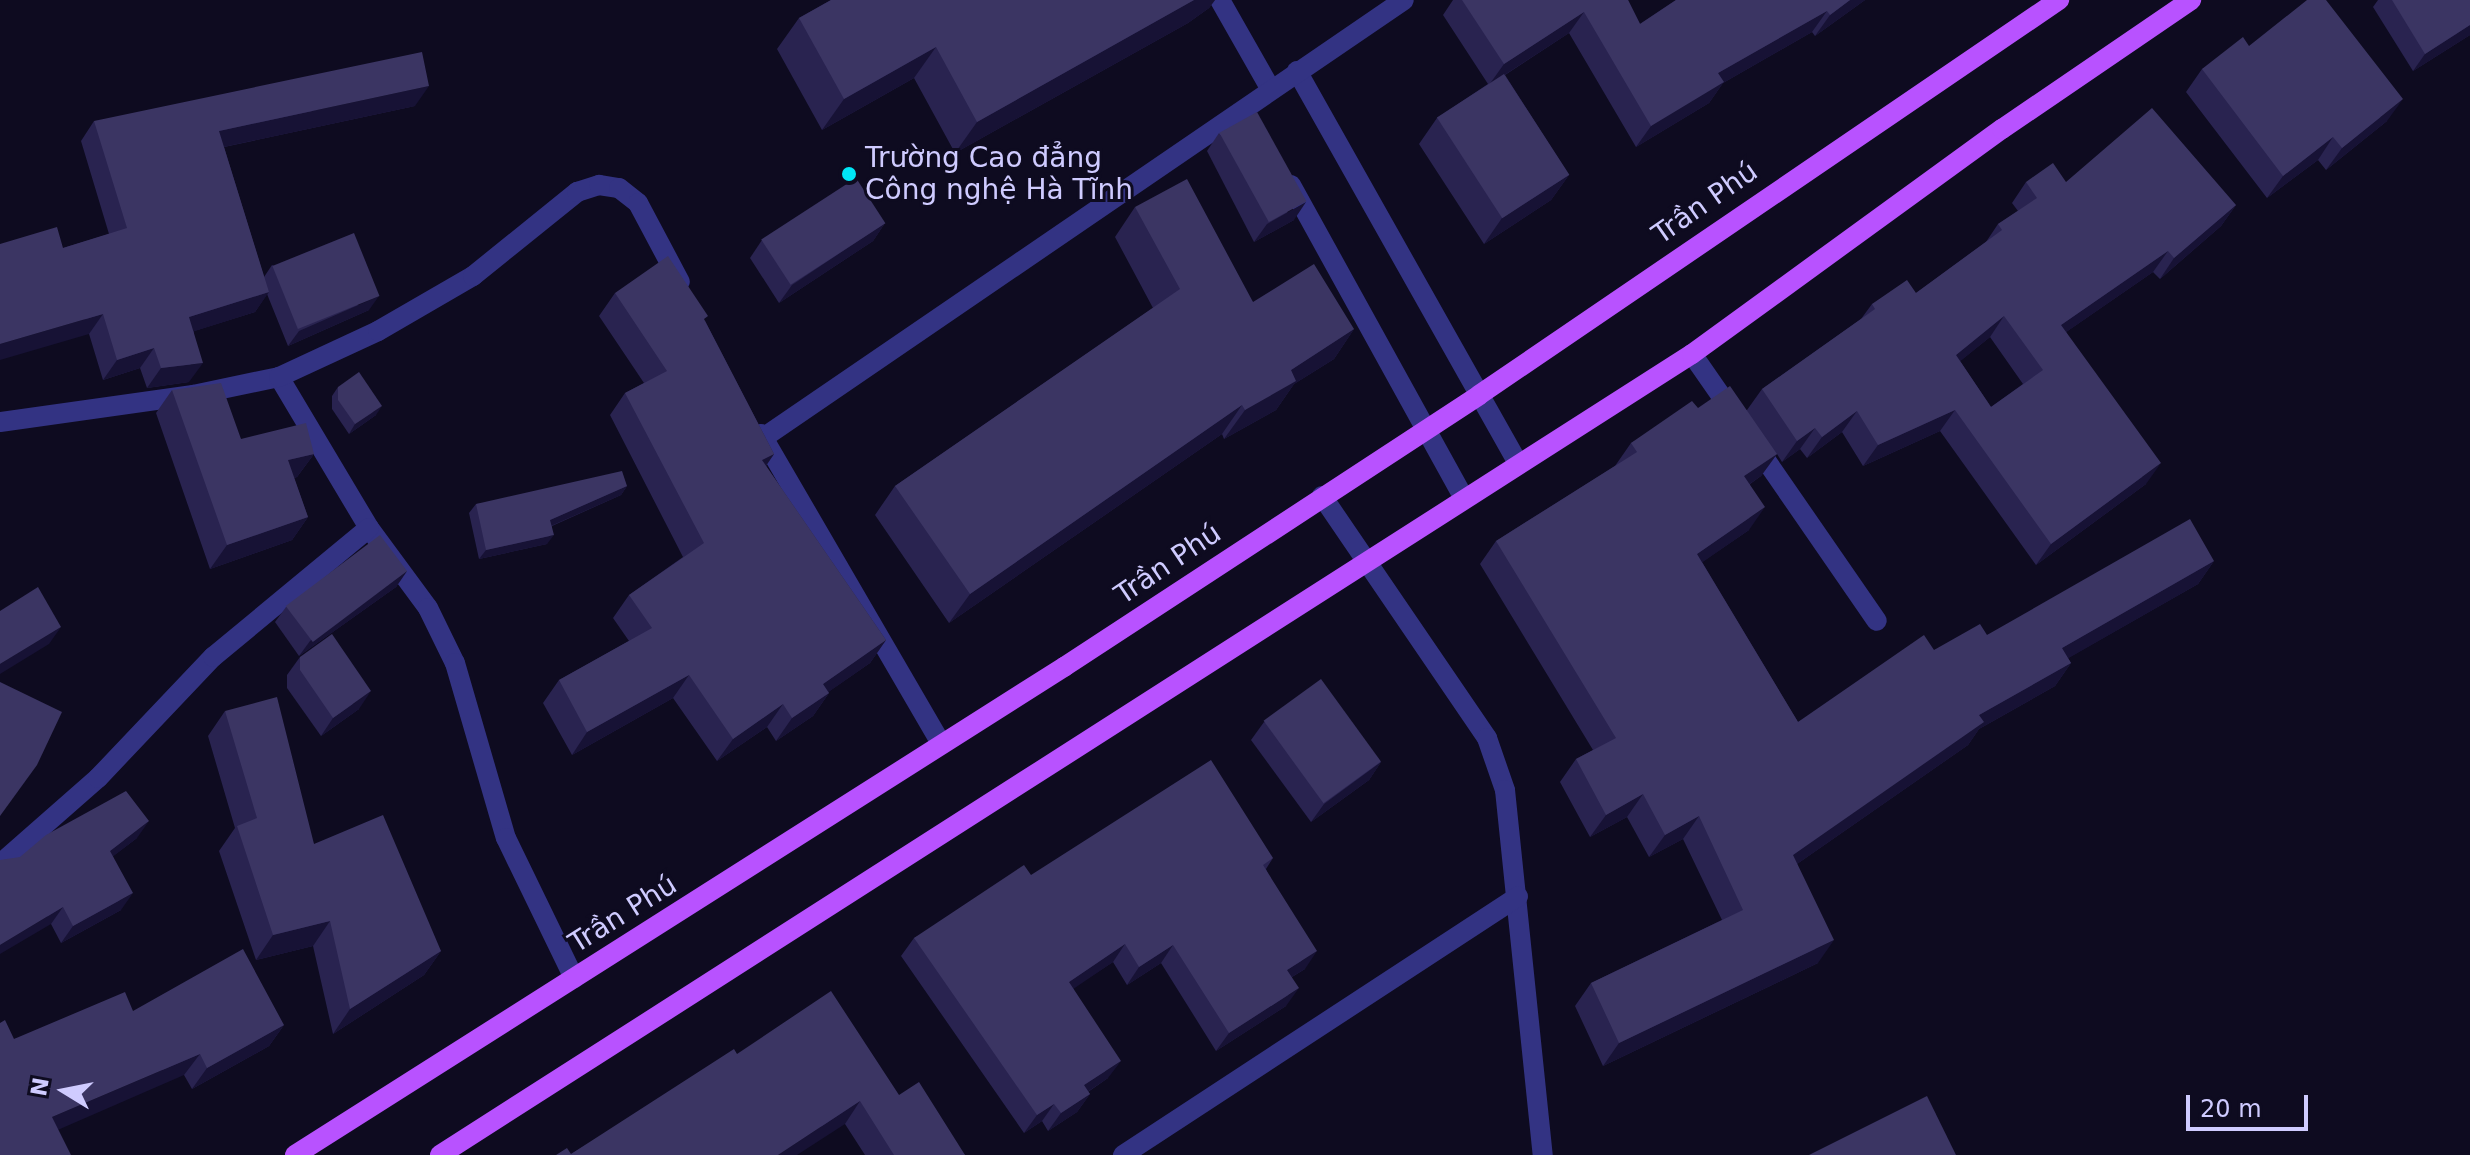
<!DOCTYPE html>
<meta charset="utf-8">
<style>
body{margin:0}
#map{position:relative;width:2470px;height:1155px;overflow:hidden;background:#0e0b20;font-family:"DejaVu Sans",sans-serif}
div>[style]{position:absolute}
[style*='--x']{left:calc(var(--x)*1px);top:calc(var(--y)*1px);width:calc(var(--w)*1px);rotate:calc(var(--a)*1deg)}
.minor>*{height:20px;margin:-10px;padding:0 10px;transform-origin:10px;border-radius:10px;background:#333383}
.major>*{height:20px;margin:-10px;padding:0 10px;transform-origin:10px;border-radius:10px;background:#b852ff}
.wall>*{inset:0;background:#292350}
.shaded-wall>*{inset:0;background:#171235}
.building>*{inset:0;background:#3b3563;transform-origin:0 0}
.dots>*{width:22px;height:22px;translate:-50% -50%;box-sizing:border-box;border:4px solid #0e0b20;border-radius:50%}
span{translate:-50% -50%;white-space:nowrap;text-align:center;line-height:1.15;-webkit-text-stroke:6px #0e0b20;paint-order:stroke}
.poi-label{font-size:28px;color:#cfcbff}
.left{translate:0 -50%;text-align:left}
.street-label{font-size:28px;color:#cfcbff}
.north{position:absolute;left:24px;top:1051px;width:80px;height:80px;-webkit-text-stroke:6px #0e0b20;paint-order:stroke;rotate:280deg;font-size:22px;font-weight:700;line-height:32px;text-align:center;color:#cfcbff}
.north::after{content:'';display:block;margin:auto;width:28px;height:36px;background:#cfcbff;clip-path:polygon(50% 0,100% 100%,50% 72%,0 100%)}
.scale{position:absolute;left:2186px;top:1095px;width:122px;height:36px;box-sizing:border-box;border:4px solid #cfcbff;border-top:0;padding-left:10px;font-size:24px;line-height:28px;white-space:nowrap;color:#cfcbff;-webkit-text-stroke:6px #0e0b20;paint-order:stroke}
</style>
<div id="map">
<div class="minor">
<div style="--x:1220;--y:0;--w:101;--a:60.4"></div>
<div style="--x:1297;--y:71;--w:451;--a:60.6"></div>
<div style="--x:1291;--y:185;--w:358;--a:61.1"></div>
<div style="--x:1692;--y:354;--w:72;--a:55.2"></div>
<div style="--x:279;--y:377;--w:176;--a:59.2"></div>
<div style="--x:369;--y:528;--w:99;--a:53.6"></div>
<div style="--x:428;--y:608;--w:61;--a:63.9"></div>
<div style="--x:455;--y:663;--w:182;--a:73.8"></div>
<div style="--x:506;--y:838;--w:156;--a:64.1"></div>
<div style="--x:0;--y:422;--w:195;--a:-8"></div>
<div style="--x:193;--y:395;--w:88;--a:-11.8"></div>
<div style="--x:279;--y:377;--w:109;--a:-24.9"></div>
<div style="--x:378;--y:331;--w:110;--a:-30.1"></div>
<div style="--x:473;--y:276;--w:134;--a:-38.9"></div>
<div style="--x:577;--y:192;--w:23;--a:-18"></div>
<div style="--x:599;--y:185;--w:20;--a:9"></div>
<div style="--x:619;--y:188;--w:24;--a:38"></div>
<div style="--x:638;--y:203;--w:89;--a:62"></div>
<div style="--x:761;--y:434;--w:356;--a:59.8"></div>
<div style="--x:763;--y:438;--w:776;--a:-34.35"></div>
<div style="--x:1754;--y:443;--w:216;--a:55.4"></div>
<div style="--x:1322;--y:496;--w:293;--a:55.7"></div>
<div style="--x:1487;--y:738;--w:55;--a:70.9"></div>
<div style="--x:1505;--y:790;--w:367;--a:84.1"></div>
<div style="--x:0;--y:864;--w:130;--a:-41.3"></div>
<div style="--x:98;--y:778;--w:167;--a:-46.5"></div>
<div style="--x:213;--y:657;--w:202;--a:-39.6"></div>
<div style="--x:1123;--y:1155;--w:472;--a:-33.2"></div>
</div>
<div class="major">
<div style="--x:295;--y:1155;--w:911;--a:-32.4"></div>
<div style="--x:1064;--y:667;--w:496;--a:-33.2"></div>
<div style="--x:1479;--y:395;--w:702;--a:-34.26"></div>
<div style="--x:440;--y:1155;--w:1486;--a:-32.61"></div>
<div style="--x:1692;--y:354;--w:383;--a:-36"></div>
<div style="--x:2002;--y:129;--w:229;--a:-34.3"></div>
</div>
<div class="wall">
<div style="clip-path:polygon(831px 0,1215px 0,1209px 8px,1188px 23px,955px 153px,914px 78px,822px 130px,777px 49px,799px 18px)"></div>
<div style="clip-path:polygon(1453px 0,1628px 0,1640px 24px,1676px 0,1865px 0,1815px 36px,1812px 32px,1723px 83px,1709px 103px,1636px 147px,1569px 33px,1505px 75px,1569px 175px,1551px 200px,1484px 244px,1419px 144px,1437px 118px,1488px 84px,1443px 15px)"></div>
<div style="clip-path:polygon(2378px 0,2470px 0,2470px 35px,2413px 71px,2373px 7px)"></div>
<div style="clip-path:polygon(2249px 46px,2387px 121px,2326px 170px,2318px 160px,2267px 198px,2186px 92px,2202px 69px)"></div>
<div style="clip-path:polygon(415px 106px,224px 147px,264px 277px,272px 265px,369px 310px,288px 346px,267px 294px,255px 312px,194px 331px,189px 382px,147px 388px,140px 368px,103px 380px,63px 248px,109px 234px,81px 141px,94px 121px)"></div>
<div style="clip-path:polygon(1219px 133px,1294px 220px,1254px 242px,1207px 151px)"></div>
<div style="clip-path:polygon(evenodd,2026px 182px,2066px 182px,2236px 205px,2221px 226px,2160px 279px,2153px 272px,2066px 332px,2146px 484px,2036px 565px,1940px 431px,1863px 466px,1842px 432px,1807px 458px,1800px 449px,1782px 462px,1777px 454px,1761px 476px,1750px 484px,1749px 530px,1702px 562px,1798px 722px,1934px 650px,1987px 635px,2214px 561px,2198px 584px,2068px 658px,2071px 663px,2055px 686px,1979px 729px,1968px 745px,1797px 864px,1818px 963px,1603px 1066px,1575px 1006px,1591px 983px,1722px 920px,1683px 839px,1649px 857px,1627px 817px,1590px 837px,1560px 782px,1576px 759px,1593px 750px,1480px 564px,1496px 541px,1615px 466px,1631px 443px,1698px 408px,1747px 410px,1762px 389px,1861px 319px,1872px 304px,1916px 293px,1986px 242px,1998px 224px,2018px 211px,2012px 203px,2026px 182px,1990px 337px,2023px 384px,1991px 407px,1960px 361px,1990px 337px)"></div>
<div style="clip-path:polygon(1135px 207px,1253px 302px,1354px 329px,1334px 359px,1294px 384px,1276px 410px,1224px 439px,1222px 434px,949px 623px,875px 515px,895px 486px,1153px 308px,1115px 237px)"></div>
<div style="clip-path:polygon(885px 223px,873px 241px,779px 303px,750px 258px,762px 240px)"></div>
<div style="clip-path:polygon(615px 293px,705px 321px,774px 454px,766px 466px,886px 640px,870px 663px,828px 692px,829px 693px,813px 716px,776px 741px,767px 727px,717px 761px,673px 698px,572px 755px,543px 703px,559px 680px,629px 641px,613px 618px,629px 595px,683px 557px,610px 415px,625px 393px,644px 383px,599px 316px)"></div>
<div style="clip-path:polygon(338px 387px,376px 415px,349px 434px,332px 409px,332px 396px)"></div>
<div style="clip-path:polygon(172px 390px,241px 439px,314px 454px,297px 477px,294px 478px,308px 517px,292px 540px,210px 569px,156px 413px)"></div>
<div style="clip-path:polygon(627px 486px,621px 495px,552px 526px,547px 544px,479px 559px,469px 513px,476px 504px)"></div>
<div style="clip-path:polygon(407px 571px,396px 587px,299px 656px,275px 622px,286px 607px)"></div>
<div style="clip-path:polygon(300px 657px,359px 709px,321px 736px,287px 688px,287px 675px)"></div>
<div style="clip-path:polygon(225px 711px,314px 844px,441px 951px,424px 975px,333px 1034px,313px 946px,256px 960px,219px 851px,235px 828px,208px 736px)"></div>
<div style="clip-path:polygon(1264px 722px,1381px 762px,1369px 780px,1311px 822px,1251px 740px)"></div>
<div style="clip-path:polygon(137px 838px,113px 856px,121px 910px,61px 943px,51px 924px,20px 857px)"></div>
<div style="clip-path:polygon(1273px 858px,1266px 869px,1305px 969px,1292px 977px,1286px 1006px,1216px 1051px,1161px 963px,1127px 985px,1113px 962px,1073px 988px,1108px 1078px,1088px 1092px,1090px 1094px,1077px 1112px,1048px 1131px,1042px 1121px,1024px 1133px,901px 956px,914px 938px,1031px 875px)"></div>
<div style="clip-path:polygon(133px 1011px,284px 1025px,269px 1046px,192px 1089px,184px 1075px,14px 1039px)"></div>
<div style="clip-path:polygon(737px 1054px,899px 1095px,965px 1155px,865px 1155px,845px 1124px,571px 1154px)"></div>
</div>
<div class="shaded-wall">
<div style="clip-path:polygon(1194px 0,1215px 0,1209px 8px,1188px 23px,955px 153px,977px 122px)"></div>
<div style="clip-path:polygon(1850px 0,1865px 0,1815px 36px,1830px 15px)"></div>
<div style="clip-path:polygon(1827px 11px,1812px 32px,1723px 83px,1709px 103px,1636px 147px,1651px 126px,1718px 73px)"></div>
<div style="clip-path:polygon(1584px 12px,1569px 33px,1489px 85px,1504px 64px)"></div>
<div style="clip-path:polygon(2470px 25px,2470px 35px,2413px 71px,2425px 54px)"></div>
<div style="clip-path:polygon(936px 47px,914px 78px,822px 130px,844px 99px)"></div>
<div style="clip-path:polygon(429px 86px,415px 106px,205px 151px,219px 131px)"></div>
<div style="clip-path:polygon(2403px 99px,2387px 121px,2326px 170px,2342px 148px)"></div>
<div style="clip-path:polygon(2333px 137px,2318px 160px,2267px 198px,2283px 176px)"></div>
<div style="clip-path:polygon(1569px 175px,1551px 200px,1484px 244px,1502px 218px)"></div>
<div style="clip-path:polygon(1306px 202px,1294px 220px,1254px 242px,1267px 224px)"></div>
<div style="clip-path:polygon(2236px 205px,2221px 226px,2160px 279px,2174px 258px)"></div>
<div style="clip-path:polygon(885px 223px,873px 241px,779px 303px,792px 285px)"></div>
<div style="clip-path:polygon(2168px 251px,2153px 272px,2046px 346px,2061px 325px)"></div>
<div style="clip-path:polygon(269px 292px,255px 312px,176px 337px,189px 317px)"></div>
<div style="clip-path:polygon(379px 296px,369px 310px,288px 346px,299px 331px)"></div>
<div style="clip-path:polygon(103px 314px,89px 334px,0 360px,0 344px)"></div>
<div style="clip-path:polygon(2004px 316px,1990px 337px,1942px 376px,1956px 355px)"></div>
<div style="clip-path:polygon(1354px 329px,1334px 359px,1294px 384px,1276px 410px,1224px 439px,1245px 410px,1291px 370px)"></div>
<div style="clip-path:polygon(154px 348px,140px 368px,103px 380px,117px 360px)"></div>
<div style="clip-path:polygon(203px 363px,189px 382px,147px 388px,161px 368px)"></div>
<div style="clip-path:polygon(1242px 405px,1222px 434px,949px 623px,970px 594px)"></div>
<div style="clip-path:polygon(382px 406px,376px 415px,349px 434px,355px 424px)"></div>
<div style="clip-path:polygon(1955px 410px,1940px 431px,1863px 466px,1878px 445px)"></div>
<div style="clip-path:polygon(1857px 411px,1842px 432px,1807px 458px,1822px 437px)"></div>
<div style="clip-path:polygon(1815px 428px,1800px 449px,1782px 462px,1797px 441px)"></div>
<div style="clip-path:polygon(314px 454px,297px 477px,272px 484px,288px 460px)"></div>
<div style="clip-path:polygon(774px 454px,758px 477px,762px 460px)"></div>
<div style="clip-path:polygon(1777px 454px,1761px 476px,1728px 499px,1744px 476px)"></div>
<div style="clip-path:polygon(2161px 463px,2146px 484px,2036px 565px,2051px 544px)"></div>
<div style="clip-path:polygon(627px 486px,621px 495px,544px 529px,550px 520px)"></div>
<div style="clip-path:polygon(1765px 507px,1749px 530px,1681px 577px,1697px 554px)"></div>
<div style="clip-path:polygon(308px 517px,292px 540px,210px 569px,227px 545px)"></div>
<div style="clip-path:polygon(554px 535px,547px 544px,479px 559px,486px 550px)"></div>
<div style="clip-path:polygon(2214px 561px,2198px 584px,2046px 671px,2062px 648px)"></div>
<div style="clip-path:polygon(407px 571px,396px 587px,299px 656px,310px 641px)"></div>
<div style="clip-path:polygon(61px 627px,49px 644px,0 674px,0 664px)"></div>
<div style="clip-path:polygon(886px 640px,870px 663px,807px 707px,823px 684px)"></div>
<div style="clip-path:polygon(2071px 663px,2055px 686px,1979px 729px,1968px 745px,1777px 878px,1793px 855px,1979px 715px)"></div>
<div style="clip-path:polygon(689px 675px,673px 698px,572px 755px,587px 732px)"></div>
<div style="clip-path:polygon(371px 691px,359px 709px,321px 736px,333px 718px)"></div>
<div style="clip-path:polygon(829px 693px,813px 716px,776px 741px,792px 718px)"></div>
<div style="clip-path:polygon(783px 704px,767px 727px,717px 761px,733px 739px)"></div>
<div style="clip-path:polygon(1381px 762px,1369px 780px,1311px 822px,1324px 804px)"></div>
<div style="clip-path:polygon(1643px 794px,1627px 817px,1590px 837px,1606px 815px)"></div>
<div style="clip-path:polygon(1699px 816px,1683px 839px,1649px 857px,1665px 835px)"></div>
<div style="clip-path:polygon(149px 821px,137px 838px,98px 868px,110px 851px)"></div>
<div style="clip-path:polygon(133px 893px,121px 910px,61px 943px,73px 926px)"></div>
<div style="clip-path:polygon(63px 907px,51px 924px,0 954px,0 945px)"></div>
<div style="clip-path:polygon(330px 921px,313px 946px,256px 960px,273px 935px)"></div>
<div style="clip-path:polygon(1834px 940px,1818px 963px,1603px 1066px,1619px 1043px)"></div>
<div style="clip-path:polygon(1125px 944px,1113px 962px,1057px 1000px,1069px 982px)"></div>
<div style="clip-path:polygon(1173px 945px,1161px 963px,1127px 985px,1139px 967px)"></div>
<div style="clip-path:polygon(441px 951px,424px 975px,333px 1034px,350px 1009px)"></div>
<div style="clip-path:polygon(1317px 951px,1305px 969px,1275px 987px,1287px 970px)"></div>
<div style="clip-path:polygon(1299px 988px,1286px 1006px,1216px 1051px,1229px 1033px)"></div>
<div style="clip-path:polygon(284px 1025px,269px 1046px,192px 1089px,207px 1068px)"></div>
<div style="clip-path:polygon(200px 1054px,184px 1075px,37px 1139px,52px 1117px)"></div>
<div style="clip-path:polygon(1121px 1061px,1108px 1078px,1071px 1103px,1084px 1085px)"></div>
<div style="clip-path:polygon(1090px 1094px,1077px 1112px,1048px 1131px,1061px 1113px)"></div>
<div style="clip-path:polygon(860px 1101px,845px 1124px,797px 1155px,778px 1155px)"></div>
<div style="clip-path:polygon(1054px 1104px,1042px 1121px,1024px 1133px,1037px 1115px)"></div>
</div>
<div class="building">
<div style="clip-path:polygon(831px 0,1194px 0,977px 122px,936px 47px,844px 99px,799px 18px)"></div>
<div style="clip-path:polygon(1462px 0,1628px 0,1640px 24px,1676px 0,1850px 0,1830px 15px,1827px 11px,1718px 73px,1724px 82px,1651px 126px,1584px 12px,1504px 64px)"></div>
<div style="clip-path:polygon(2307px 0,2326px 0,2403px 99px,2342px 148px,2333px 137px,2283px 176px,2202px 69px,2243px 37px,2249px 46px)"></div>
<div style="clip-path:polygon(2392px 0,2470px 0,2470px 25px,2425px 54px)"></div>
<div style="clip-path:polygon(422px 52px,429px 86px,219px 131px,269px 292px,189px 317px,203px 363px,161px 368px,154px 348px,117px 360px,103px 314px,0 344px,0 244px,57px 227px,63px 248px,127px 228px,94px 121px)"></div>
<div style="left:1504px;top:74px;width:120px;height:80px;rotate:57deg"></div>
<div style="clip-path:polygon(evenodd,2152px 108px,2236px 205px,2174px 258px,2168px 251px,2061px 325px,2161px 463px,2051px 544px,1955px 410px,1878px 445px,1857px 411px,1822px 437px,1815px 428px,1797px 441px,1762px 389px,1875px 309px,1872px 304px,1907px 280px,1916px 293px,2002px 230px,1998px 224px,2037px 198px,2026px 182px,2053px 163px,2066px 182px,2152px 108px,2004px 316px,2043px 370px,1991px 407px,1956px 355px,2004px 316px)"></div>
<div style="left:1257px;top:112px;width:102px;height:43px;rotate:61deg"></div>
<div style="left:856px;top:178px;width:54px;height:113px;rotate:57deg"></div>
<div style="clip-path:polygon(1187px 179px,1253px 302px,1314px 264px,1354px 329px,1291px 370px,1296px 381px,1245px 410px,1242px 405px,970px 594px,895px 486px,1180px 289px,1135px 207px)"></div>
<div style="left:354px;top:233px;width:68px;height:88px;rotate:68deg"></div>
<div style="clip-path:polygon(668px 256px,708px 316px,704px 319px,774px 454px,762px 460px,886px 640px,823px 684px,829px 693px,792px 718px,783px 704px,733px 739px,689px 675px,587px 732px,559px 680px,652px 628px,629px 595px,704px 543px,625px 393px,667px 371px,615px 293px)"></div>
<div style="clip-path:polygon(359px 372px,382px 406px,355px 424px,338px 400px,338px 387px)"></div>
<div style="clip-path:polygon(221px 383px,241px 439px,306px 423px,314px 454px,288px 460px,308px 517px,227px 545px,172px 390px)"></div>
<div style="clip-path:polygon(1730px 386px,1777px 454px,1744px 476px,1765px 507px,1697px 554px,1798px 722px,1924px 635px,1934px 650px,1980px 624px,1987px 635px,2190px 519px,2214px 561px,2062px 648px,2071px 663px,1979px 715px,1984px 722px,1793px 855px,1834px 940px,1619px 1043px,1591px 983px,1743px 910px,1699px 816px,1665px 835px,1643px 794px,1606px 815px,1576px 759px,1616px 738px,1496px 541px,1637px 452px,1631px 443px,1692px 401px,1698px 408px)"></div>
<div style="clip-path:polygon(622px 471px,627px 486px,550px 520px,554px 535px,486px 550px,476px 504px)"></div>
<div style="left:380px;top:535px;width:45px;height:118px;rotate:53deg"></div>
<div style="clip-path:polygon(38px 587px,61px 627px,0 664px,0 611px)"></div>
<div style="clip-path:polygon(332px 634px,371px 691px,333px 718px,300px 670px,300px 657px)"></div>
<div style="left:1321px;top:679px;width:102px;height:71px;rotate:54deg"></div>
<div style="clip-path:polygon(0 682px,62px 712px,37px 765px,0 816px)"></div>
<div style="clip-path:polygon(277px 697px,314px 844px,383px 815px,441px 951px,350px 1009px,330px 921px,273px 935px,237px 826px,257px 818px,225px 711px)"></div>
<div style="clip-path:polygon(1211px 760px,1273px 858px,1263px 865px,1317px 951px,1287px 970px,1299px 988px,1229px 1033px,1173px 945px,1139px 967px,1125px 944px,1069px 982px,1121px 1061px,1084px 1085px,1090px 1094px,1061px 1113px,1054px 1104px,1037px 1115px,914px 938px,1024px 865px,1031px 875px)"></div>
<div style="clip-path:polygon(126px 791px,149px 821px,110px 851px,133px 893px,73px 926px,63px 907px,0 945px,0 860px,20px 857px,46px 835px)"></div>
<div style="clip-path:polygon(243px 949px,284px 1025px,207px 1068px,200px 1054px,52px 1117px,71px 1155px,0 1155px,0 1023px,5px 1020px,14px 1039px,125px 992px,133px 1011px)"></div>
<div style="clip-path:polygon(831px 991px,899px 1095px,919px 1082px,965px 1155px,894px 1155px,860px 1101px,778px 1155px,556px 1155px,567px 1148px,571px 1154px,734px 1049px,737px 1054px)"></div>
<div style="clip-path:polygon(1927px 1096px,1956px 1155px,1809px 1155px)"></div>
</div>
<div class="dots">
<div style="left:849px;top:174px;background:#00e6f6"></div>
</div>
<div class="poi-label">
<span class="left" style="left:865px;top:174px">Trường Cao đẳng<br>Công nghệ Hà Tĩnh</span>
</div>
<div class="street-label">
<span style="left:1705px;top:203px;rotate:-35deg">Trần Phú</span>
<span style="left:1168px;top:564px;rotate:-34deg">Trần Phú</span>
<span style="left:623px;top:914px;rotate:-32deg">Trần Phú</span>
</div>
<div class="north">N</div>
<div class="scale">20 m</div>
</div>
